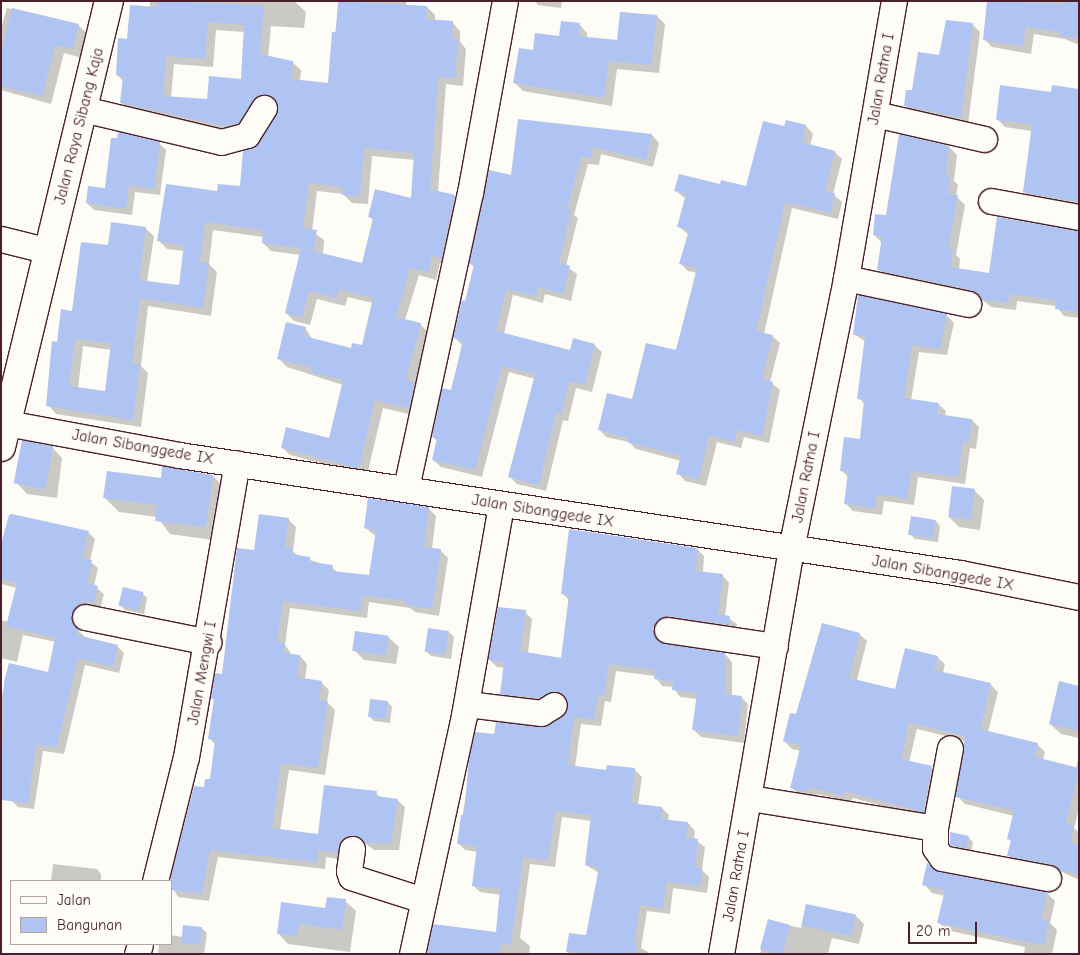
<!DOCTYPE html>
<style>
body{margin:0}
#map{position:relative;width:1080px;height:955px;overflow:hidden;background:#fdfcf7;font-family:"Comic Neue",sans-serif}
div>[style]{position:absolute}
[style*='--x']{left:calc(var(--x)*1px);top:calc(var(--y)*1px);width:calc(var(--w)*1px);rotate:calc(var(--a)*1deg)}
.shadow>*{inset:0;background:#0003}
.building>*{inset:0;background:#b0c4f3;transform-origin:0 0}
.roads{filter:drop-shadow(1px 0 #4a1f2b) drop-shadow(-1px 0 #4a1f2b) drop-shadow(0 1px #4a1f2b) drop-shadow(0 -1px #4a1f2b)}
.minor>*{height:25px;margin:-12.5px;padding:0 12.5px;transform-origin:12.5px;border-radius:12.5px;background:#fdfcf7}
.major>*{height:28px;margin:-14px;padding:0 14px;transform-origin:14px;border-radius:14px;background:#fdfcf7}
span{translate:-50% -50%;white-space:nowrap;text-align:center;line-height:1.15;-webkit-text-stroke:4px #fdfcf7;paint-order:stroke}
.street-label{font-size:16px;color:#4a1f2b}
.frame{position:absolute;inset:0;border:2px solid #4a1f2b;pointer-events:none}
.legend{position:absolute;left:10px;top:880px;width:162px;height:65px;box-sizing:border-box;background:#fdfcf7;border:1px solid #b5a4a5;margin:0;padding:6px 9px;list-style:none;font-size:15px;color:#4a1f2b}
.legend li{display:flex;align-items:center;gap:10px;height:25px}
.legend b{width:25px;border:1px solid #b5a4a5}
.scale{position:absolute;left:908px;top:922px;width:69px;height:22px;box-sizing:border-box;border:2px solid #4a1f2b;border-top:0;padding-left:6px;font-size:15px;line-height:18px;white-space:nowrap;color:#4a1f2b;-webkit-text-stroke:4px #fdfcf7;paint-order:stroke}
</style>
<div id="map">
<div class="shadow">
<div style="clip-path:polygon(evenodd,150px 1px,294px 1px,306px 12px,304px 28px,271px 26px,268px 57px,292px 62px,301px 70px,300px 82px,329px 84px,339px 1px,406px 1px,406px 5px,427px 7px,435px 15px,435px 21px,452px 22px,460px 31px,460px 42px,466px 49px,463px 86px,446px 84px,438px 192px,454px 196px,463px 205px,449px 265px,440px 263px,436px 280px,419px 275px,405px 320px,420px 324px,429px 333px,415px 385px,422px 392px,417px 416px,383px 408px,367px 475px,290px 455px,282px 447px,330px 439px,343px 385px,287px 367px,279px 359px,305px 328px,313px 340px,352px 349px,362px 347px,373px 303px,348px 297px,345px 306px,317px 299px,310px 325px,294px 321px,286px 313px,301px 255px,271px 251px,263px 243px,264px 237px,213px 230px,209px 264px,217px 272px,211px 316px,148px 306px,141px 366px,148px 373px,141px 427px,56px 414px,48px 405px,58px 343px,109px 247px,145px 228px,154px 236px,147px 282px,180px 287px,184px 251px,167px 249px,159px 241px,218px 193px,241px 188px,280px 109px,277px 104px,266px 103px,234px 134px,130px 111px,122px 103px,123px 81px,117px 75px,128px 40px,150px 8px,150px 1px,216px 30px,245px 32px,242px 80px,209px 101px,171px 98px,174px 64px,213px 67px,216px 30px,150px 1px,372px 156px,415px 160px,412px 200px,369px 216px,374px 221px,362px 265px,323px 255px,324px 240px,312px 231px,317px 191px,343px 194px,352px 203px,368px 204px,372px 156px,150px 1px,83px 346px,111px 350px,106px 392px,78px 389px,83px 346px)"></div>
<div style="clip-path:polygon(535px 1px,562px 1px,561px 8px,538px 5px)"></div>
<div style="clip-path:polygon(989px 1px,1079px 1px,1079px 45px,1065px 39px,1034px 34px,1031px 54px,992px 47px,984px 39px)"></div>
<div style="clip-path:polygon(7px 8px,78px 25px,88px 34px,82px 58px,64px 53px,51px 104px,1px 90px,1px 28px)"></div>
<div style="clip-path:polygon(621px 12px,657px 16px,665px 24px,659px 73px,617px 69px,612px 106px,523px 91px,515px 83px,534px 52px,579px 24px,587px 33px,587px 38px,618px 42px)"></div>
<div style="clip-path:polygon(972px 24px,980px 32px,968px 124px,913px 113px,905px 105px,913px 92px,940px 56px)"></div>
<div style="clip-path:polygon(1079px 90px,1079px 208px,1032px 200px,1024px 192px,1032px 131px,1005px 127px,997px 119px,1052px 94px)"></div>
<div style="clip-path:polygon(519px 120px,652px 135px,659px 143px,653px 167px,601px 154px,599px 165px,588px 164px,574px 215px,578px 218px,566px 266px,577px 274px,571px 301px,545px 294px,543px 303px,513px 295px,504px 334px,571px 351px,594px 345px,602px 352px,592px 392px,576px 388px,568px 421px,563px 420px,546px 491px,517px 484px,510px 477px,535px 379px,509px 372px,482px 477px,441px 467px,433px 460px,438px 442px,433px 437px,452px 392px,462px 345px,455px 338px,475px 268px,471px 264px,512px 177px)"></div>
<div style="clip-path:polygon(806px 126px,813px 134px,810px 146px,835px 152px,842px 159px,833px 194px,842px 202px,838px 219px,792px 208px,764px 334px,772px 336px,780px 343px,770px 382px,780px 390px,769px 443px,744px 437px,741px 448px,717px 442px,706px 486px,685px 481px,678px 473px,681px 461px,636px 449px,629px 442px,606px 437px,599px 429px,633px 401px,676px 351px,697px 273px,688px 271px,681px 264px,689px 235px,679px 227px,686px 199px,676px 191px,721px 186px,747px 188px,785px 128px)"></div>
<div style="clip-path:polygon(159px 143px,166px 150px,160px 195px,135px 192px,132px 215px,94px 210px,87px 203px)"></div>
<div style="clip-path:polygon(949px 147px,957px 155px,954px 181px,958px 185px,956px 196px,965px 205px,956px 255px,960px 259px,959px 270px,990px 274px,1079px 232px,1079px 318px,1064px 316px,1056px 306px,1017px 301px,1016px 310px,991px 307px,980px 298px,887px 278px,879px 270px,882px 243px,874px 235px)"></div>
<div style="clip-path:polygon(946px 315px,954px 323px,947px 355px,919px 352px,911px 400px,938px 404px,946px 411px,945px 416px,972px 420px,979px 427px,976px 449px,970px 448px,965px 484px,918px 477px,914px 505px,884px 501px,882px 515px,853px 511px,846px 504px,849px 478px,841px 470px,861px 440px,865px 405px,859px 398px,866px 342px,854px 334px)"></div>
<div style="clip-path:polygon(52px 447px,62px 458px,57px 498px,27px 494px,17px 483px)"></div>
<div style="clip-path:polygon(213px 476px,227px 490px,220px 541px,170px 534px,157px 517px,119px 512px,105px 498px,162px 479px)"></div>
<div style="clip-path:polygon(974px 490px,984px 500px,980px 530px,959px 527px,949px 517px)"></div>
<div style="clip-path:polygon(429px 509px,436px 516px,432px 549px,440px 550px,448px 558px,439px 616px,415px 612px,410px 608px,369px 602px,367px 618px,290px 608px,285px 645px,292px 655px,300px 656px,307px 664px,305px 680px,321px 682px,329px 690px,327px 702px,335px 710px,325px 775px,289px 770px,280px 830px,319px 835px,376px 793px,381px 798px,397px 800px,405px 807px,399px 850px,374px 850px,363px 842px,355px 843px,344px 860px,326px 857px,325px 869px,218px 857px,209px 901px,178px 897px,171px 885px,205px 789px,211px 781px,216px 745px,210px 739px,215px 701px,212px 698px,223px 676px,255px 552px,288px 519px,296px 527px,293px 551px,298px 556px,332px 567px,338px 573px,370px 577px,376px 536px,365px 528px)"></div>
<div style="clip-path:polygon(936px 521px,940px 526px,938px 542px,915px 539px,910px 534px)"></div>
<div style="clip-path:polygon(88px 532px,95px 539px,90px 561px,98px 568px,94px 586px,104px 594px,100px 609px,81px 614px,77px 629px,85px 637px,117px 646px,124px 653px,119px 673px,85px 665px,64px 754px,43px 751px,34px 809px,18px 807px,11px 800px,14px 781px,1px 780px,1px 699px,10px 665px,49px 674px,56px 642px,23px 635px,17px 662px,1px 658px,1px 620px,9px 622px,17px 588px,1px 584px,1px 550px)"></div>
<div style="clip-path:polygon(697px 549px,704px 556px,703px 573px,722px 575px,729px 583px,725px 616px,737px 624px,736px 631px,662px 629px,660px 642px,725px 654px,732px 662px,732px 696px,741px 697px,748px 704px,744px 743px,701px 737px,694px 730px,698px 699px,680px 697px,673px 687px,662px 686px,655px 676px,616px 671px,611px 702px,605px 701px,601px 726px,581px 724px,575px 767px,607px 772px,635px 770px,642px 777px,638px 805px,662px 808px,669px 815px,668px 821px,688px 823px,695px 831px,694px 839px,705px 847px,702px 870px,709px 877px,707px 893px,673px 888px,670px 914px,647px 911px,641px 948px,651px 954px,570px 954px,567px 951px,587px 937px,599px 873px,586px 865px,591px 821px,562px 817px,555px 867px,530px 864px,520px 938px,530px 946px,529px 954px,428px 954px,497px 934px,501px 895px,480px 892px,473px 885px,478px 852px,465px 850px,458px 843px,476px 733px,495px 736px,548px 727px,563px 718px,570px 705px,562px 697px,546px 705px,509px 700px,501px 693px,505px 668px,497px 667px,490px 660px,525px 612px,532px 619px,528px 653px,562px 659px,570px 601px,563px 594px)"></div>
<div style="clip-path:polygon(142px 593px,147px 598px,144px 614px,125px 610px,120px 605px)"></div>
<div style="clip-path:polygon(449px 632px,454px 637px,451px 659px,431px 656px,426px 651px)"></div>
<div style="clip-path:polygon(859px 634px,867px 641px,857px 680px,896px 690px,937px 657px,945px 664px,943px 673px,990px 684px,998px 692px,988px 732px,1037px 744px,1045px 752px,1043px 760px,1076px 768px,1079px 756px,1079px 809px,1074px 828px,1079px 833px,1079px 880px,1060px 871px,1016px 863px,1009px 855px,1012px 842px,1008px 839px,1014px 816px,965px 804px,957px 796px,966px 741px,917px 729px,909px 762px,931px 767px,939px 775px,931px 819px,853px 798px,851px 802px,817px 794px,816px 799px,799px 795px,792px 788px,801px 751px,792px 749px,784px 741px,797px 716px)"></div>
<div style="clip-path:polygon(388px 637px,399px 647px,396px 664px,364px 660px,354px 650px)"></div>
<div style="clip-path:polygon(1079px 687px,1079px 738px,1061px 734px,1050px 724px)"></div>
<div style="clip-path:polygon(388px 702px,392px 707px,390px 723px,374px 721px,369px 716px)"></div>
<div style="clip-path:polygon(969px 838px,973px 842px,971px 852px,956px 848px,951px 843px)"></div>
<div style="clip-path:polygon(53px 864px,97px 869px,101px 874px,101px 881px,51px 881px)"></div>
<div style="clip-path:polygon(939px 873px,1047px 893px,1055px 901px,1050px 923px,1057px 930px,1052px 954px,1024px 954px,1025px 947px,946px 930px,938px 922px,945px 896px,932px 893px,924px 884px)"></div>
<div style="clip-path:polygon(345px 901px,356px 911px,350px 952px,288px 944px,278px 933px)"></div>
<div style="clip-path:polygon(806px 905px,856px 916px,864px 924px,859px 944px,832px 938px,828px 954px,760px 954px,768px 921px,801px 928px)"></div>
<div style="clip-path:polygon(202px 928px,207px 933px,204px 954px,158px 954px,159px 944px,171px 944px,171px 935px,182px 937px)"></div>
</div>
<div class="building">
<div style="clip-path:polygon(evenodd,157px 1px,264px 5px,260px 54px,293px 61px,291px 79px,328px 83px,332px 32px,336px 32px,338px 1px,427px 6px,426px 19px,453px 21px,451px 38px,458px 39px,455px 78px,438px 77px,430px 189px,455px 195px,441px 258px,432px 256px,428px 272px,410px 268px,396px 317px,421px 323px,406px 380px,414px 382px,409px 408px,375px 400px,359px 468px,281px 448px,286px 427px,329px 438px,343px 380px,310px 372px,311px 367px,277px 359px,286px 322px,306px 327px,304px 336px,351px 348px,352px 343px,362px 345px,373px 298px,339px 289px,337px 298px,309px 291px,302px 317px,285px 313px,301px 248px,362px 263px,373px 218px,368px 217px,375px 189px,411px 198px,414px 153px,364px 148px,360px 196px,342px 195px,343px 187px,309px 183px,303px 228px,317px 230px,314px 250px,262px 243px,263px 230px,205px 222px,200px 262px,209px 263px,203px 308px,140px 298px,132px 363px,140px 364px,133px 420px,46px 406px,52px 341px,57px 342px,61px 309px,72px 311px,81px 242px,108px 245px,111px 222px,146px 227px,139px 280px,179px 285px,184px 245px,157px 241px,166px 184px,217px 191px,218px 184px,240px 186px,243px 151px,259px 143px,278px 109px,272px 96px,258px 95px,238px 123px,225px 126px,120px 103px,123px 76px,116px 75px,118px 38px,127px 39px,130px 5px,157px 7px,157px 1px,208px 22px,244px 25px,241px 79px,209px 76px,207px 99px,163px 96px,166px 56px,205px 59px,208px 22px,157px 1px,75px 339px,111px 343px,105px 391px,69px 386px,75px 339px)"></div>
<div style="clip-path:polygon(987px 1px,1064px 4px,1064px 1px,1079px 1px,1079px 38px,1060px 36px,1061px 32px,1026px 27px,1023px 46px,983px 40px)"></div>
<div style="clip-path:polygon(12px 8px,79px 24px,73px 49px,55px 45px,42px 96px,1px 86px,1px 51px)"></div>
<div style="clip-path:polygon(620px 12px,657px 15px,651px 65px,609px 61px,604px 98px,513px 83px,519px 48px,533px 50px,535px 33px,559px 36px,561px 21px,580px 23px,578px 36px,617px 40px)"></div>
<div style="clip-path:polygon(946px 20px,973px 23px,961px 117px,904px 106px,906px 90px,912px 90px,918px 52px,939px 55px)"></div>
<div style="clip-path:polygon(1000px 85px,1051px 92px,1052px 85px,1079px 89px,1079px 202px,1023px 192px,1032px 124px,996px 120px)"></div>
<div style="clip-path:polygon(518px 119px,652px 134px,646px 160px,593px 147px,592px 158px,581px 157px,567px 209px,571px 210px,559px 262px,570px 266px,563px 294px,538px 287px,536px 296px,506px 289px,496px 331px,570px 350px,573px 338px,595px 344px,585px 385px,569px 381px,561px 414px,556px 413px,539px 485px,508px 477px,535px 374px,502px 366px,475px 470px,432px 460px,437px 438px,432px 437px,442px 388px,451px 390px,463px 341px,453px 338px,462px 300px,465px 301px,474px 265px,469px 264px,489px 170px,511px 175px)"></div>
<div style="clip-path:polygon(786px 120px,806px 125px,802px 142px,835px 151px,825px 191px,835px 193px,831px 213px,785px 202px,756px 331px,773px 335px,762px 379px,773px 382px,762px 436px,737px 430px,734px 442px,709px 435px,699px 479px,676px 474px,681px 456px,627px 442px,628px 438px,598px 430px,607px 393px,632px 399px,646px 343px,676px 350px,697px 268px,679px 264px,689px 230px,677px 227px,686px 194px,674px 191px,679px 174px,720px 184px,721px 180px,746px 186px,763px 121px,784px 126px)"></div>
<div style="clip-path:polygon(118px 132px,160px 142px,154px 189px,129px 185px,126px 209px,86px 203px,88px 186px,105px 188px,111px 138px,117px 138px)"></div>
<div style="clip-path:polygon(899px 134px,949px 146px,946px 175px,950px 175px,948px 194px,958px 195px,948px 249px,953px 250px,950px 267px,989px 273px,997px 217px,1079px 231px,1079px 312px,1055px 309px,1056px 300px,1010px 294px,1008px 303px,981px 299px,971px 290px,877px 270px,882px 236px,873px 235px,875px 214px,886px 215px)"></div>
<div style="clip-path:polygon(858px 295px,947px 314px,940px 349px,912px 345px,904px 398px,939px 403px,937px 414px,972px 419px,969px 442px,963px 441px,958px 477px,911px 471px,907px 499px,877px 494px,875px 508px,844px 504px,848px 472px,840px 471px,844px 437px,860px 439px,864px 400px,857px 399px,865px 336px,853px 335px)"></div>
<div style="left:22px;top:440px;width:32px;height:44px;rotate:11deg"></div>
<div style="clip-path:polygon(162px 466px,213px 475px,206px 527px,155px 521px,157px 505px,103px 498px,107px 471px,161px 478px)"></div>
<div style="left:952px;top:486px;width:23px;height:31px;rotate:7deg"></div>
<div style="clip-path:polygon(368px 498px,429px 507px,424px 547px,441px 549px,432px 609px,406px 605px,406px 601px,362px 595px,360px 611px,283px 601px,277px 642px,285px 643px,284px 653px,300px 655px,297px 677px,322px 681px,319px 700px,328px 701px,318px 768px,281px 763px,272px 828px,318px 834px,324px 785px,377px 791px,376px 796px,398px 799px,391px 843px,365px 843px,354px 835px,347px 836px,340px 841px,337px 853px,318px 850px,317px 862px,210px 850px,202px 894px,171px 890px,171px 875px,194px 786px,204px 787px,205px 779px,210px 779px,215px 740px,208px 739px,214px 699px,211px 698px,215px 673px,222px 674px,237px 548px,254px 550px,259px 514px,289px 518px,285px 547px,292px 548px,291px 554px,310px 557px,310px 562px,333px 565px,332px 571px,369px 575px,376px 530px,364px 528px)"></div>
<div style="clip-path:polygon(12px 514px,89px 531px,82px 558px,92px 560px,87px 583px,98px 586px,94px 603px,86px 601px,75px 607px,71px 621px,78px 629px,77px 635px,118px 645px,113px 667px,78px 658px,57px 747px,36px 745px,28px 803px,1px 800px,4px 682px,9px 663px,48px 672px,55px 638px,6px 626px,17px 583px,1px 579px,1px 544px,9px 515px)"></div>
<div style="left:911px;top:516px;width:25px;height:19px;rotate:9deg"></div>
<div style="clip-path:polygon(569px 529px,697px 548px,696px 571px,723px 574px,718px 614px,730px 616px,729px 625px,669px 616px,656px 621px,653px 628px,658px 641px,664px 644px,725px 653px,725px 694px,742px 696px,738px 736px,692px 730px,697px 693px,672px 690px,673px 682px,654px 679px,655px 670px,609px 664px,604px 696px,598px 695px,594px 720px,574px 717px,568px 765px,606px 770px,607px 765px,635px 768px,631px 803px,662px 807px,661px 819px,688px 822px,686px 837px,698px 839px,695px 867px,702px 868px,700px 886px,666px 882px,663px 908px,640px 905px,634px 942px,637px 942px,636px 954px,566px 952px,569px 933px,586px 935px,599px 867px,585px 865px,591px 815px,555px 811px,548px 860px,523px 857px,511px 945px,501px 944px,500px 954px,427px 954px,433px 924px,496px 932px,500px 889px,472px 886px,477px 846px,457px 844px,461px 815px,464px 815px,469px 758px,475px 732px,494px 734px,496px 722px,548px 725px,567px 711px,566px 698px,560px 692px,553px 691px,538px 698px,500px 694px,504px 662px,488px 660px,498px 607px,526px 610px,520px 651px,561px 658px,569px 595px,561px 594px)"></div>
<div style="left:123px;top:587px;width:21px;height:19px;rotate:14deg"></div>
<div style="clip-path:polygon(822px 623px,860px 633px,849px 678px,895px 689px,905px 648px,938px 656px,934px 670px,991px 683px,980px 729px,1038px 743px,1035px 757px,1079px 768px,1066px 824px,1074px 826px,1070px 843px,1079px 845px,1079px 875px,1060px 870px,1051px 864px,1007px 856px,1011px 840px,1007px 839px,1014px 810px,955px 797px,965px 736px,909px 722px,901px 759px,932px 766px,923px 812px,845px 791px,844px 796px,809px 787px,808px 792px,790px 788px,801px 745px,783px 741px,790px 713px,796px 714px)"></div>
<div style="left:428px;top:628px;width:21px;height:24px;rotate:8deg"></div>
<div style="left:355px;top:631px;width:34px;height:20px;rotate:8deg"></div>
<div style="clip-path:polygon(1059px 681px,1079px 686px,1079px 731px,1049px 724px)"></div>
<div style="left:370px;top:699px;width:18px;height:18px;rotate:6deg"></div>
<div style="clip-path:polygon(950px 832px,969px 836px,966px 848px,950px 845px)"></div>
<div style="clip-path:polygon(927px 863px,939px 872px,1047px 892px,1041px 919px,1049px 921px,1044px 945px,937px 923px,945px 890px,922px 885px)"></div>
<div style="clip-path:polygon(327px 897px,346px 899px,342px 930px,299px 924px,297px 936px,277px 934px,281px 902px,325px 908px)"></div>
<div style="left:806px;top:904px;width:51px;height:22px;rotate:12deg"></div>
<div style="left:768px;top:919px;width:23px;height:31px;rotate:15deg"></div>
<div style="left:183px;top:925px;width:19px;height:18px;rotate:6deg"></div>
</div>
<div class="roads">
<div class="minor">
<div style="--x:83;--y:109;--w:142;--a:13.4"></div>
<div style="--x:221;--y:142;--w:27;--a:-15"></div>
<div style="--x:247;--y:135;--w:32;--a:-58"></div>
<div style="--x:875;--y:114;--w:112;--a:12.9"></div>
<div style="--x:991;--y:201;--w:89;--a:10.3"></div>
<div style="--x:1;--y:239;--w:49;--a:14"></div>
<div style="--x:846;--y:278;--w:125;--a:12"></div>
<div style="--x:7;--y:423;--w:175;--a:10.5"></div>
<div style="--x:179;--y:455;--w:790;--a:8.59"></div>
<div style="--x:960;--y:573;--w:121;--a:11.4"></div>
<div style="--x:406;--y:488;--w:302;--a:-77.8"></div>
<div style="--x:470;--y:193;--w:195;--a:-79.7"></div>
<div style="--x:85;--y:617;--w:126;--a:11.5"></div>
<div style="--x:667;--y:630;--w:109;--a:8.4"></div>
<div style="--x:467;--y:704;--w:75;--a:6.9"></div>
<div style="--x:541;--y:713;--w:15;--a:-32"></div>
<div style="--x:750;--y:798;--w:187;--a:9.2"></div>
<div style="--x:935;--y:828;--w:81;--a:-79.4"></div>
<div style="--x:935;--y:828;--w:20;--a:90"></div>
<div style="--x:935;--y:848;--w:12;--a:55"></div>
<div style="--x:942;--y:858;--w:108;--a:10.7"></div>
<div style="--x:352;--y:849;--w:22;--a:98"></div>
<div style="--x:349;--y:871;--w:6;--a:72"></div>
<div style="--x:351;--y:877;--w:76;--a:17.7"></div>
<div style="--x:155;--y:881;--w:128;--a:-76"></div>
<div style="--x:186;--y:757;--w:298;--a:-80.2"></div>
<div style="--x:137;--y:954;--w:10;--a:-73"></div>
<div style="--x:412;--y:954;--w:245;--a:-77.7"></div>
<div style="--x:464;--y:715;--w:213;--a:-80"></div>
<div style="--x:721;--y:954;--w:411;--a:-80.2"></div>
<div style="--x:791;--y:549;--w:277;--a:-78.5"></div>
<div style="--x:846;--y:278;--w:281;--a:-80.2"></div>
</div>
<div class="major">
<div style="--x:1;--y:447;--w:459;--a:-76.4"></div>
</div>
</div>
<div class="street-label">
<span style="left:881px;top:79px;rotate:-80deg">Jalan Ratna I</span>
<span style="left:79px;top:126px;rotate:-76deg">Jalan Raya Sibang Kaja</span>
<span style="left:143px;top:447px;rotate:10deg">Jalan Sibanggede IX</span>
<span style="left:806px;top:477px;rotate:-79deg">Jalan Ratna I</span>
<span style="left:543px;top:511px;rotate:9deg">Jalan Sibanggede IX</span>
<span style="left:943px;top:573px;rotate:10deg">Jalan Sibanggede IX</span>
<span style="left:202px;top:673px;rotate:-80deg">Jalan Mengwi I</span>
<span style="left:736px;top:876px;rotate:-80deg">Jalan Ratna I</span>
</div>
<div class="frame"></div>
<ul class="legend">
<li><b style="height:6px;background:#fdfcf7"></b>Jalan</li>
<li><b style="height:14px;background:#b0c4f3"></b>Bangunan</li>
</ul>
<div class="scale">20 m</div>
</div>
